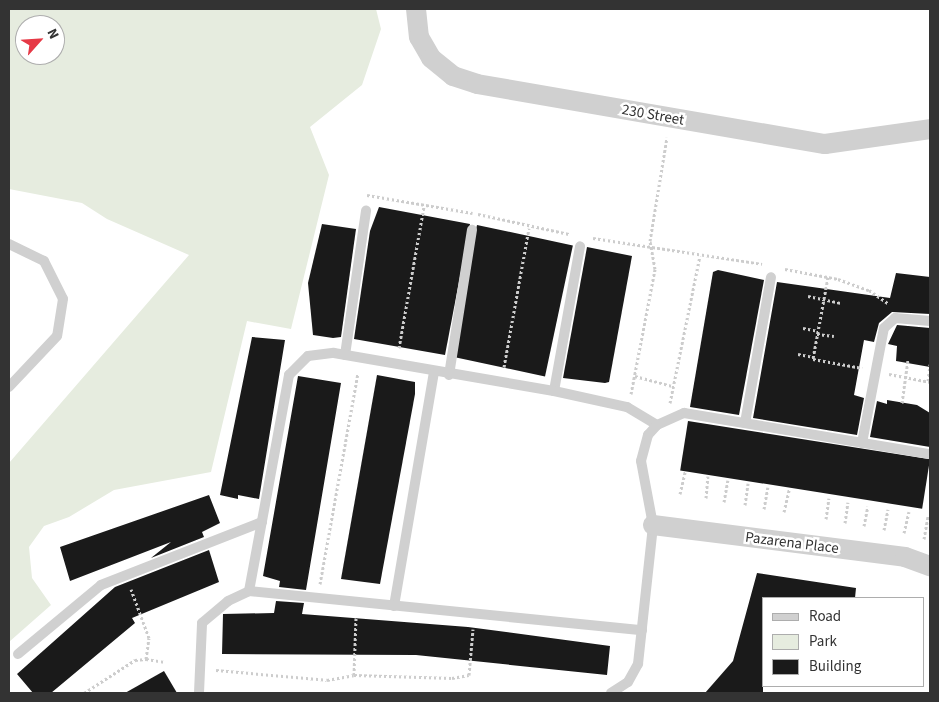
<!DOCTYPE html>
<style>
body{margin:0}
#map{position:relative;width:939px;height:702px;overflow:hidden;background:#fff;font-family:"Source Sans 3",sans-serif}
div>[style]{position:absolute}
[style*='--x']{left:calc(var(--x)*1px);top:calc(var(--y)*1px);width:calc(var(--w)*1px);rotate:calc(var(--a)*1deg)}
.green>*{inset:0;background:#e6ecdf}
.building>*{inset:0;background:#1a1a1a;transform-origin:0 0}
.path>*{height:3px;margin-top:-1.5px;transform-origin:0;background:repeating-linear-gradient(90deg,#cdcdcd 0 2.5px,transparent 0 5px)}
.service>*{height:10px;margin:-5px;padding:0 5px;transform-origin:5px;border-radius:5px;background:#d0d0d0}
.minor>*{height:20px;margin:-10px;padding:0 10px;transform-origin:10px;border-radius:10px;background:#d0d0d0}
span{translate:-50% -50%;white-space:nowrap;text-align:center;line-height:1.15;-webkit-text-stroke:5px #fff;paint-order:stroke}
.street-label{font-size:15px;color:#333}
.frame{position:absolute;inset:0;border:10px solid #333;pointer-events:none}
.legend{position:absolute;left:762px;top:597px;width:162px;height:90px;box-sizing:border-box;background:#fff;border:1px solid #adadad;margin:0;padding:6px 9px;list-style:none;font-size:15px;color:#333}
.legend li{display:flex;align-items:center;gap:10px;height:25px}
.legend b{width:25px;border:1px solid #adadad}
.north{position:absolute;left:15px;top:15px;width:50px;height:50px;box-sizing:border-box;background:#fff;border:1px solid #adadad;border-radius:50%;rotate:64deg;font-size:14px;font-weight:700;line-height:20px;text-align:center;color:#333}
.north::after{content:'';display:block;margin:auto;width:18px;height:22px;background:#e63946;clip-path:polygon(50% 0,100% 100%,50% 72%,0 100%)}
</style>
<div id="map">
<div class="green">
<div style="clip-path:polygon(evenodd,9px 9px,376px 9px,381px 29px,362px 85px,310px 127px,329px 175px,291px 329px,247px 321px,211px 472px,114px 490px,69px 517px,44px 526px,29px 547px,32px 578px,51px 605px,9px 642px,9px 463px,189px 255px,107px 219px,82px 203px,9px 189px,9px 9px,25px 25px,55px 25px,55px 55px,25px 55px,25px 25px)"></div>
</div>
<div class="building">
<div style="clip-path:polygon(379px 207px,470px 224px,445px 355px,354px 339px,370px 231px)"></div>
<div style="clip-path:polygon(322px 224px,356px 229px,341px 337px,333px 338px,313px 335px,308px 283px)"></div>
<div style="left:477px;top:225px;width:98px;height:134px;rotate:12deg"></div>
<div style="clip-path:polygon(587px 247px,632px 256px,609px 382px,605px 383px,563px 378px)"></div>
<div style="clip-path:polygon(718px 270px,764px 280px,739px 415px,690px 407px,713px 272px)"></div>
<div style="clip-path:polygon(896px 273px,930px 277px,930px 314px,892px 312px,879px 323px,874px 342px,864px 340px,854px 395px,864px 398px,857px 435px,753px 418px,777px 282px,890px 298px)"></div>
<div style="clip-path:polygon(897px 325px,930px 328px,930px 367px,896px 361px,897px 346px,888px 344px)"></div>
<div style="clip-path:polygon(252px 337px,285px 340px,259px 499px,238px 495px,238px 499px,220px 495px)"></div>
<div style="clip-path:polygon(377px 375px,415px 382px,415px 394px,380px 584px,341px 579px)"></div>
<div style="clip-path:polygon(298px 376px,341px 383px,306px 590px,279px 587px,280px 581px,263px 576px)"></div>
<div style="clip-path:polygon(887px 400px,917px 405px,930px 413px,930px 447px,870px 437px,877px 401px,887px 404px)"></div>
<div style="left:688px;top:421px;width:245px;height:50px;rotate:9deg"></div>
<div style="clip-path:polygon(209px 495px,220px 523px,202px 532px,204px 537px,151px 558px,171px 542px,70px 581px,60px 547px)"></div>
<div style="clip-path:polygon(209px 550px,219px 582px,132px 618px,135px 623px,51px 693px,33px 693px,17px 674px,115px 587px)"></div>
<div style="clip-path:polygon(757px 573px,856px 588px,855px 598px,763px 598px,763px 693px,705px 693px,733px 661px)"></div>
<div style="clip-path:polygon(276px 601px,304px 603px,302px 614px,468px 627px,610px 646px,607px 675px,416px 655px,222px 654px,223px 614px,274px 613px)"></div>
<div style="clip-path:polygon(164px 671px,177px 693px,125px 693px)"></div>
</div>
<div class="path">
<div style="--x:367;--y:195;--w:107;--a:9.7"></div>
<div style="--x:478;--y:214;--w:93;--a:12.4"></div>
<div style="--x:593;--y:238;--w:171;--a:8.7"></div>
<div style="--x:785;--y:269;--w:54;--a:10.7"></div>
<div style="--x:838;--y:279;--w:33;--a:20"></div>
<div style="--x:869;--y:290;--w:24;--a:35"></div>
<div style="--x:828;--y:277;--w:83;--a:100.4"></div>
<div style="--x:813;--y:359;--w:50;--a:10.4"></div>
<div style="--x:808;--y:296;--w:33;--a:12"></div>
<div style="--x:803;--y:328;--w:15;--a:11"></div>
<div style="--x:817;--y:334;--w:17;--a:7"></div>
<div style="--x:399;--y:348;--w:144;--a:-80"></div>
<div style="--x:798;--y:354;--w:15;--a:11"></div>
<div style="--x:504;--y:367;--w:141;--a:-79.8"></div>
<div style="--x:889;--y:374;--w:42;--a:11"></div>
<div style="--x:635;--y:376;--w:39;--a:15"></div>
<div style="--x:928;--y:381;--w:17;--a:-83"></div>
<div style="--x:631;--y:394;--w:127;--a:-79.1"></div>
<div style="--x:655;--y:269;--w:28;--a:-100"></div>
<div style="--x:650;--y:241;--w:105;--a:-80.7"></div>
<div style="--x:670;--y:403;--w:150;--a:-78.5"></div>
<div style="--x:902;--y:403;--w:43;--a:-82.1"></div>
<div style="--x:680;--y:494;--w:23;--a:-77"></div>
<div style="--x:706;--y:498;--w:22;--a:-85"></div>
<div style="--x:724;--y:502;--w:22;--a:-80"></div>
<div style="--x:745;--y:505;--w:22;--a:-82"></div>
<div style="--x:764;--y:509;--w:22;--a:-80"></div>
<div style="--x:784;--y:512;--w:23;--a:-77"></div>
<div style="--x:826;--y:519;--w:21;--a:-82"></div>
<div style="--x:845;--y:523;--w:21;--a:-82"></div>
<div style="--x:864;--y:526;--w:20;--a:-79"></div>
<div style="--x:884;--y:530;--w:21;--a:-79"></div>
<div style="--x:904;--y:533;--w:22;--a:-77"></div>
<div style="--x:924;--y:539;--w:23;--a:-80"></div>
<div style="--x:320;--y:584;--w:214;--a:-79.8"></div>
<div style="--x:356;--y:618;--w:57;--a:92"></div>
<div style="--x:354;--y:675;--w:98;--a:1.8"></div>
<div style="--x:452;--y:678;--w:17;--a:-10"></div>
<div style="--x:469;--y:675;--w:46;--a:-85"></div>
<div style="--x:146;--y:659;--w:20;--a:9"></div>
<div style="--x:216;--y:670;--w:111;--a:5.1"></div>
<div style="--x:327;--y:680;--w:27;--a:-10"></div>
<div style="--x:84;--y:693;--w:61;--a:-32.9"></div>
<div style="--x:135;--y:660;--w:11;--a:-5"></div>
<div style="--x:146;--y:659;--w:21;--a:-82"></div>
<div style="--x:149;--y:638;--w:52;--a:-110.2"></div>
</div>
<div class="service">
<div style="--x:9;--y:244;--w:39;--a:26"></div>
<div style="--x:44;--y:261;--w:42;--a:63.4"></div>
<div style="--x:63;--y:299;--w:37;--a:99"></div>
<div style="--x:57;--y:336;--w:70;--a:133.3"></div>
<div style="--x:345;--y:355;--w:146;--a:-81.7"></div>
<div style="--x:449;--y:375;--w:147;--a:-81"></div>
<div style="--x:554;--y:391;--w:147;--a:-79.8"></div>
<div style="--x:745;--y:423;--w:148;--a:-79.9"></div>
<div style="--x:862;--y:443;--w:117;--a:-79.2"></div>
<div style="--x:884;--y:328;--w:15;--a:-42"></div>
<div style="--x:895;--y:318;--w:35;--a:5"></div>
<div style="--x:249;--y:591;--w:220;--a:-79.5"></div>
<div style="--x:289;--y:375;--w:27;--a:-45"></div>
<div style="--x:308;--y:356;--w:26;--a:-7"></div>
<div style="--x:334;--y:353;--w:223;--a:9.8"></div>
<div style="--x:554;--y:391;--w:75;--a:12.4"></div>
<div style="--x:627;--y:407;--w:35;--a:31"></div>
<div style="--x:394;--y:606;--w:236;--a:-80.3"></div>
<div style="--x:18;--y:654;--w:108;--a:-39.7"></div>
<div style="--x:101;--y:585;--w:173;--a:-21.4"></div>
<div style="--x:199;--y:693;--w:70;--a:-87.5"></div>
<div style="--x:202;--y:623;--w:34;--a:-40"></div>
<div style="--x:228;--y:601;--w:23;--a:-25"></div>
<div style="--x:249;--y:591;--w:395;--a:5.7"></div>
<div style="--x:611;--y:693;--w:20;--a:-33"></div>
<div style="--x:628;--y:682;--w:21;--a:-61"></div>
<div style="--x:638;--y:664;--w:140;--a:-83.8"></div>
<div style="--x:653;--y:525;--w:65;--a:-100.6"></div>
<div style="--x:641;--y:461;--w:27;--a:-75"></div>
<div style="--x:648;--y:435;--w:13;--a:-48"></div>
<div style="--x:657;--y:425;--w:30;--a:-24"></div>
<div style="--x:684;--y:413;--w:249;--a:9.5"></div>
</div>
<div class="minor">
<div style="--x:416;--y:9;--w:28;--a:84"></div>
<div style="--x:419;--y:37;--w:24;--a:60"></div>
<div style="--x:431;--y:58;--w:28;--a:39"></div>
<div style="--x:453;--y:76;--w:25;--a:18"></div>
<div style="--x:477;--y:84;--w:353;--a:9.8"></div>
<div style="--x:825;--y:144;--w:106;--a:-8.1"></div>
<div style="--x:653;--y:525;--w:254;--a:7.2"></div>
<div style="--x:905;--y:557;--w:27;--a:20"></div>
</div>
<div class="street-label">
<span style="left:653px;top:115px;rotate:10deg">230 Street</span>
<span style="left:792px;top:543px;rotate:7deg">Pazarena Place</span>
</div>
<div class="frame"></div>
<ul class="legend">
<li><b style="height:6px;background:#d0d0d0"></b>Road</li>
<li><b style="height:14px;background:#e6ecdf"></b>Park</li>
<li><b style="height:14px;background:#1a1a1a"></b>Building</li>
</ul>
<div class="north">N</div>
</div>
